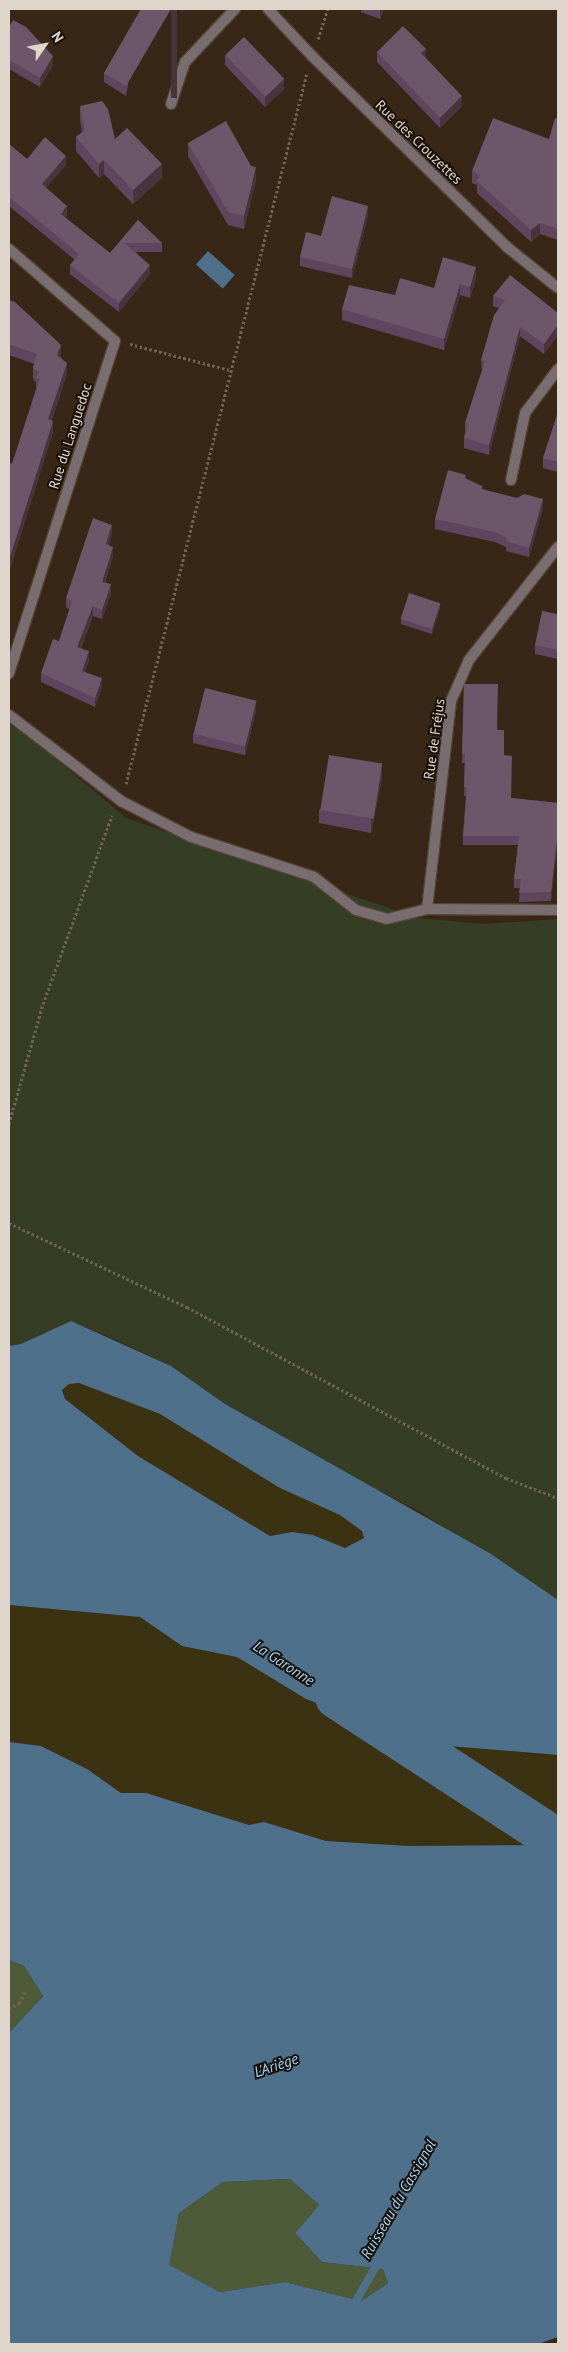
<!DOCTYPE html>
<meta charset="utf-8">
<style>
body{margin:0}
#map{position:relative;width:567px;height:2353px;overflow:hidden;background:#382717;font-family:"PT Sans",sans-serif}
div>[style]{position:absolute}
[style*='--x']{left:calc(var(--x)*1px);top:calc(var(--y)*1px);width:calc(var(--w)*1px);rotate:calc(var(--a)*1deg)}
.green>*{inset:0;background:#353e25}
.forest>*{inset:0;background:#4d5b38}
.sand>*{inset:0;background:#3b3212}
.water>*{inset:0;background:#4e708a;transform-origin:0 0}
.stream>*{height:8px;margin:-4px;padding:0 4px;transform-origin:4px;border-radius:4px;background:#4e708a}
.river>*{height:44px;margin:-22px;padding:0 22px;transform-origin:22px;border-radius:22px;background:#4e708a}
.path>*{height:3px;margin-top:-1.5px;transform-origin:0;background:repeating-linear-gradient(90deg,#716254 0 2.5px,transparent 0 5px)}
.roads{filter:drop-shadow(1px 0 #534334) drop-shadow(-1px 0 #534334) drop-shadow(0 1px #534334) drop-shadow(0 -1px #534334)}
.lane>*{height:10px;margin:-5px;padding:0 5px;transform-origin:5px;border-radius:5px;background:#7a6d70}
.street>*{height:10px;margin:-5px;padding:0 5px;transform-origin:5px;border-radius:5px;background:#7a6d70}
.wall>*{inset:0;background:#5f465e}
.shaded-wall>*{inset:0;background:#49333d;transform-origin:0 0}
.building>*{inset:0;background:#6d556a;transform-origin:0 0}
span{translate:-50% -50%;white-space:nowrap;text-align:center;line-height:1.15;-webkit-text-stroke:4px #19120b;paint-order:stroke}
.street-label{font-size:14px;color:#e0d5cb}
.water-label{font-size:15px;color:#a4d3f6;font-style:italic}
.frame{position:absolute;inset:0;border:10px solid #e0d5cb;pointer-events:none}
.north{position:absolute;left:20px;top:20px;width:50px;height:50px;-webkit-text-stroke:4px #19120b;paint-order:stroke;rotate:57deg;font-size:14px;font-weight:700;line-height:20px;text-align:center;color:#e0d5cb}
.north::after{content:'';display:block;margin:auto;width:18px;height:22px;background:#e0d5cb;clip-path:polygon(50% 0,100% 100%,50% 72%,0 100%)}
</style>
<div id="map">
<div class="green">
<div style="clip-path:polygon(9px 724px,37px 743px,126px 818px,418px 918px,484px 924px,558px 919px,558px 1600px,419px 1511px,358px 1481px,225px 1404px,171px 1366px,123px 1343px,71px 1321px,21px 1344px,9px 1346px)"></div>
</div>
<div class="forest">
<div style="clip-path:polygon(9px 1960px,24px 1966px,43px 1996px,9px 2033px)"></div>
<div style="clip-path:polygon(290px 2179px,319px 2205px,295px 2233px,322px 2262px,383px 2269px,388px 2283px,361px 2301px,285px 2282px,220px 2292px,168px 2265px,179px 2213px,223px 2182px)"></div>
</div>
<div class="sand">
<div style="clip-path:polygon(79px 1383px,160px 1414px,280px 1488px,340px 1515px,362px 1531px,364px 1538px,345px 1548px,313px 1535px,292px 1532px,270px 1536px,138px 1456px,65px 1399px,62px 1390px,69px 1384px)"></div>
<div style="clip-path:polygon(9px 1605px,140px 1617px,182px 1646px,237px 1657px,306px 1699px,529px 1754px,558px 1755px,558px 1845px,409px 1846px,326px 1841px,264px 1822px,250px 1825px,146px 1793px,121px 1793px,87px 1769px,41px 1746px,9px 1742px)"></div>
</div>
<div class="water">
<div style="left:208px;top:251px;width:36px;height:18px;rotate:42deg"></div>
<div style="clip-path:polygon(evenodd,71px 1321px,171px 1366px,225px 1404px,491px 1554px,558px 1600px,558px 1755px,425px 1744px,306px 1699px,237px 1657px,182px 1646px,140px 1617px,9px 1605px,9px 1346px,21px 1344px,71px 1321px,79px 1383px,160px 1414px,280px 1488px,340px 1515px,362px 1531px,364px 1538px,345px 1548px,313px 1535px,292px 1532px,270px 1536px,138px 1456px,65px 1399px,62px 1390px,69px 1384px,79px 1383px)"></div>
<div style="clip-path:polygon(evenodd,9px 1742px,41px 1746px,87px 1769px,121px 1793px,146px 1793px,249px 1825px,264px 1822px,326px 1841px,409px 1846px,558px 1845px,558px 2337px,538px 2344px,9px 2344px,9px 2033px,43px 1996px,24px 1966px,9px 1960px,9px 1742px,290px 2179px,319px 2205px,295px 2233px,322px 2262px,383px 2269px,388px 2283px,361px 2301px,285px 2282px,220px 2292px,169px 2265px,179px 2213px,223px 2182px,290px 2179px)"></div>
</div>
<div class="stream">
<div style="--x:352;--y:2308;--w:56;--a:-60.3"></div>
</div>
<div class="river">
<div style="--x:337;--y:1697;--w:264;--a:33.1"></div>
</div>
<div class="path">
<div style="--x:318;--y:39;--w:32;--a:-72"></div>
<div style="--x:130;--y:344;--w:103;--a:14.6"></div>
<div style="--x:126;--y:784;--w:734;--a:-75.72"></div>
<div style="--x:9;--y:1124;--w:125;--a:-74.2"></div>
<div style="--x:43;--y:1004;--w:201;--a:-69.9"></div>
<div style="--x:9;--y:1223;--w:197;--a:25.3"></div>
<div style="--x:187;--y:1307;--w:362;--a:28.2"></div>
<div style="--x:506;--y:1478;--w:56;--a:21"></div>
<div style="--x:9;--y:2009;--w:12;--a:-31"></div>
<div style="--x:19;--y:2003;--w:14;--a:-60"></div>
</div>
<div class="roads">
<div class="lane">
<div style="--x:9;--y:715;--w:141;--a:37.5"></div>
<div style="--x:121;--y:801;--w:79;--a:27.2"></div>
<div style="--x:191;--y:837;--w:129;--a:18"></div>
<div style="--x:314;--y:877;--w:53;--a:38.2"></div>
<div style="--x:356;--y:910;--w:32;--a:16"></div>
<div style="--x:387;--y:919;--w:41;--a:-14"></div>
<div style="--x:427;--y:909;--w:131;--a:0.4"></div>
<div style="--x:427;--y:909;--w:209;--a:-83.4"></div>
<div style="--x:451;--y:701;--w:45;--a:-66.3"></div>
<div style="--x:469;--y:660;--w:144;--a:-51.8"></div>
</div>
<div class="street">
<div style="--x:268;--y:9;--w:64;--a:46.9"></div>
<div style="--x:312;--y:56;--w:273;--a:44.4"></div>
<div style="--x:507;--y:247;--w:65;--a:38.8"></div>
<div style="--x:171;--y:104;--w:44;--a:-71.6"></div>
<div style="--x:185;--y:62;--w:73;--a:-46.7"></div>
<div style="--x:9;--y:249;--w:140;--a:41"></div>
<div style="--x:115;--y:341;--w:349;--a:107.7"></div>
<div style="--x:511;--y:480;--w:68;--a:-78.2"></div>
<div style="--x:525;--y:413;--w:55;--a:-53.1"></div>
</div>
</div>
<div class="wall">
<div style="clip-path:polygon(141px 9px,126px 96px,104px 82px,104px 73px)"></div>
<div style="clip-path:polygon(361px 9px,384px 9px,380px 19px,361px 12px)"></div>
<div style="clip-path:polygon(9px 28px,53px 65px,40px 87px,9px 69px)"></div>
<div style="clip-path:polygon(377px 52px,462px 106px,440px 128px,377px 62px)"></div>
<div style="clip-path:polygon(225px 55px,284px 89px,265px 107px,225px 65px)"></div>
<div style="clip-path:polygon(80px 106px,115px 139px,162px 178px,133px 204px,104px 174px,99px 178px,76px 151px,76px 137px,82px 132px,80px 120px)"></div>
<div style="clip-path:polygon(558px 119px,558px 240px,540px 234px,531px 242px,477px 193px,477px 185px,472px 183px,472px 171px,549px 139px)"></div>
<div style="clip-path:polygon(188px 143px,256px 180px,244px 229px,228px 225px,188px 156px)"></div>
<div style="clip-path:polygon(9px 144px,27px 159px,66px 165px,46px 188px,67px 215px,65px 218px,110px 253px,138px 220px,162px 243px,162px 252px,136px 252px,150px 274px,119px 312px,70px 274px,70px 265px,75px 260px,9px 206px)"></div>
<div style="clip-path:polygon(368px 215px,352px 278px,300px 266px,300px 257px,321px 236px)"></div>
<div style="clip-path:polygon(476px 278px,470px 298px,460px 295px,444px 350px,342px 320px,342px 309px,395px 295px,434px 288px)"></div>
<div style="clip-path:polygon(493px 296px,558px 313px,558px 335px,544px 354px,520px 336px,489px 455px,464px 448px,464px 438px,465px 433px,465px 423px,482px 370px,481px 360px,499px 308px,493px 306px)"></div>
<div style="clip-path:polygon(9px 300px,61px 356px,61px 358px,67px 374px,52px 420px,53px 432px,9px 572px,9px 463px,12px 464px,36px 389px,36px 382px,33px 379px,33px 368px,34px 364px,9px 355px)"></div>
<div style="clip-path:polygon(558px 412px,558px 472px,543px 468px,543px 458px)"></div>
<div style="clip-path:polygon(466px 479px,482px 489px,543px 508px,529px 557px,506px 551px,506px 547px,495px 542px,435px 529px,435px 519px)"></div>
<div style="clip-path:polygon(112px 535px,109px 545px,113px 556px,105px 583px,111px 594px,102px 619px,93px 616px,81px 648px,89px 660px,85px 672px,102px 687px,95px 707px,41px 682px,41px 673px,59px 641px,70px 609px,66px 608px,66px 598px)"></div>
<div style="clip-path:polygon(440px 608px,432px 634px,401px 624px,401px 619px)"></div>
<div style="clip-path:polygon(558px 614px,558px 686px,557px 686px,558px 659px,535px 654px,535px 645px)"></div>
<div style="clip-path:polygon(464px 684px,498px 730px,504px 755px,511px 798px,558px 803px,551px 901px,519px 902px,520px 888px,514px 888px,514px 879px,518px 845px,463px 845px,463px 836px,466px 796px,464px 796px,465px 763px,462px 763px)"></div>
<div style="clip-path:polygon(256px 711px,245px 755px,193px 743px,193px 733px)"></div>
<div style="clip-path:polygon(382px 777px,371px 833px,319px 823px,319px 810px)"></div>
</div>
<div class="shaded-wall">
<div style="left:171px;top:9px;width:6px;height:89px"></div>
<div style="clip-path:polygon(181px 9px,185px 9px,181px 13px)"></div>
<div style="clip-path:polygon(380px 9px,384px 9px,380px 19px)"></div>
<div style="clip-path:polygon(426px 49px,426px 59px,421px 53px)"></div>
<div style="clip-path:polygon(53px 56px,53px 65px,40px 87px,40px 78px)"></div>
<div style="clip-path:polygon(284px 79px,284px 89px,265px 107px,265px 97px)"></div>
<div style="clip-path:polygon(462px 96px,462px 106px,440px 128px,440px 118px)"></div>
<div style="clip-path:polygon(66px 156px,66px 165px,42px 193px,42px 184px)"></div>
<div style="clip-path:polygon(104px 160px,104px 174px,99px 178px,99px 164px)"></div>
<div style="clip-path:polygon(162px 164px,162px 178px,133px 204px,133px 190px)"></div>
<div style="clip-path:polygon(256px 167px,256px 180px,244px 229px,244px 216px)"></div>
<div style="clip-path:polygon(67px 206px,67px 215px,61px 224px,61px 214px)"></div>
<div style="clip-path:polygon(368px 206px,368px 215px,352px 278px,352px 269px)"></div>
<div style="clip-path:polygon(540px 223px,540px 234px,531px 242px,531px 230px)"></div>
<div style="clip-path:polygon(150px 265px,150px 274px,119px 312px,119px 303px)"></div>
<div style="clip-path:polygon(476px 267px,476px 278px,470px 298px,470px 287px)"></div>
<div style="clip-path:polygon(460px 284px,460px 295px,444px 350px,444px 339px)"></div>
<div style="clip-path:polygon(558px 325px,558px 335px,544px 354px,544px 344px)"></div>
<div style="clip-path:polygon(520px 327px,520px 336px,489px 455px,489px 445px)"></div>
<div style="clip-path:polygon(61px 345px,61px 356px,57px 367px,57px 355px)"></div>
<div style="clip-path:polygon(67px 363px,67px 374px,48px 431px,48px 419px)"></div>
<div style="clip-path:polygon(53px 421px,53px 432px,9px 572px,9px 560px)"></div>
<div style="clip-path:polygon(543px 499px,543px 508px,529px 557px,529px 548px)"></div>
<div style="clip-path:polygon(112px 525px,112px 535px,106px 554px,106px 544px)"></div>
<div style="clip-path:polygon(113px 547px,113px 556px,102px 591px,102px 582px)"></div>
<div style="clip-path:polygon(111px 584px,111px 594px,102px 619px,102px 610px)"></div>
<div style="clip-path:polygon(440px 603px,440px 608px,432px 634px,432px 629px)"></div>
<div style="clip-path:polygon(93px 606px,93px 616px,77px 657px,77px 647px)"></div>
<div style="clip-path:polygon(89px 651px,89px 660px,82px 680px,82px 671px)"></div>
<div style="clip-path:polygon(102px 678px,102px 687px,95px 707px,95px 698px)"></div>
<div style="clip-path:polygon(256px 701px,256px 711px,245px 755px,245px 745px)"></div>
<div style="clip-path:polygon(382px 763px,382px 777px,371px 833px,371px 819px)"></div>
<div style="clip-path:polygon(558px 833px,558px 842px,551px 901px,551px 892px)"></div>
</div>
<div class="building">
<div style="clip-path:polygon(141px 9px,171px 9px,126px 86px,104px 73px)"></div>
<div style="clip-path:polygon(13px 20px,26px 27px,53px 56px,40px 78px,9px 60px,9px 28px)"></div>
<div style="clip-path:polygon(403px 26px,426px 49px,421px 53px,462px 96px,440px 118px,377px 52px)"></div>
<div style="left:244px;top:37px;width:58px;height:26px;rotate:46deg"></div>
<div style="clip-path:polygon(102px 101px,108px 109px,115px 139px,127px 128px,162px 164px,133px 190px,104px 160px,99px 164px,76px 137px,85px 130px,80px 106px)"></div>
<div style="clip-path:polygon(493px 118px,549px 139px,555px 118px,558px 119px,558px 229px,540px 223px,531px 230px,477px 181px,480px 175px,472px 171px)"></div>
<div style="clip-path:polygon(226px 121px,251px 166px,256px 167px,244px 216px,228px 212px,188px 143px)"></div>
<div style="clip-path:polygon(45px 137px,66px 156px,42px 184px,67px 206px,61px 214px,110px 253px,138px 220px,162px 243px,124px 243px,150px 265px,119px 303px,70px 265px,79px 254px,9px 197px,9px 144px,27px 159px)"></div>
<div style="clip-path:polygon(332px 196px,368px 206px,352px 269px,300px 257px,306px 232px,321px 236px)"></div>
<div style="clip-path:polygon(443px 257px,476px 267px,470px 287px,460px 284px,444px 339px,342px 309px,349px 285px,395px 295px,400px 278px,434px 288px)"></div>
<div style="clip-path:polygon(510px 275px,558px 313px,558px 325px,544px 344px,520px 327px,489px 445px,464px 438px,468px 424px,465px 423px,485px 361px,481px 360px,494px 315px,505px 300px,493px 296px)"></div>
<div style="clip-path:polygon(9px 300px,15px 302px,61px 345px,57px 355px,67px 363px,48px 419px,53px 421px,9px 560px,9px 463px,12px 464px,40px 379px,36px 378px,39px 372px,33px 368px,37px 354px,9px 344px)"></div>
<div style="clip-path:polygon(558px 412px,558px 462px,543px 458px)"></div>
<div style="clip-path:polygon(448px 470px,466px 475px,465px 478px,482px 486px,482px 489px,517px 498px,524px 494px,543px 499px,529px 548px,506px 541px,507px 538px,495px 532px,435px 519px)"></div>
<div style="clip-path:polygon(93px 518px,112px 525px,106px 544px,113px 547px,102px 582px,111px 584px,102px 610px,93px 606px,77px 647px,89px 651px,82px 671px,102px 678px,95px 698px,41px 673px,53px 639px,59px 641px,72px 601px,66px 598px)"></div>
<div style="left:409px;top:593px;width:33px;height:27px;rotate:18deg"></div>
<div style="clip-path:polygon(542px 611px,558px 614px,558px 650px,535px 645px)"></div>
<div style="clip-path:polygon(558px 655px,558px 677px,557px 677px)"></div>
<div style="clip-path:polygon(464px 684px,498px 684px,497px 730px,504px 730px,504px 755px,512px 756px,511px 798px,558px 803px,558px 833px,551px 892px,519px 893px,521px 879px,514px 879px,519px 836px,463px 836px,467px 787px,464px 787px,465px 754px,462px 754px)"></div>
<div style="left:205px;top:688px;width:53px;height:47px;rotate:14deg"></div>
<div style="left:329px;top:755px;width:54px;height:56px;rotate:9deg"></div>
</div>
<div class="street-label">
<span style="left:419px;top:142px;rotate:44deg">Rue des Crouzettes</span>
<span style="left:70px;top:436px;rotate:-72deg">Rue du Languedoc</span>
<span style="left:434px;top:739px;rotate:-82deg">Rue de Fréjus</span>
</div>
<div class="water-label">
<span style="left:284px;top:1663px;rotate:33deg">La Garonne</span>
<span style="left:276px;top:2065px;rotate:-19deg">L'Ariège</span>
<span style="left:398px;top:2199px;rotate:-60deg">Ruisseau du Cassignol</span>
</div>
<div class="frame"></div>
<div class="north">N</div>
</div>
